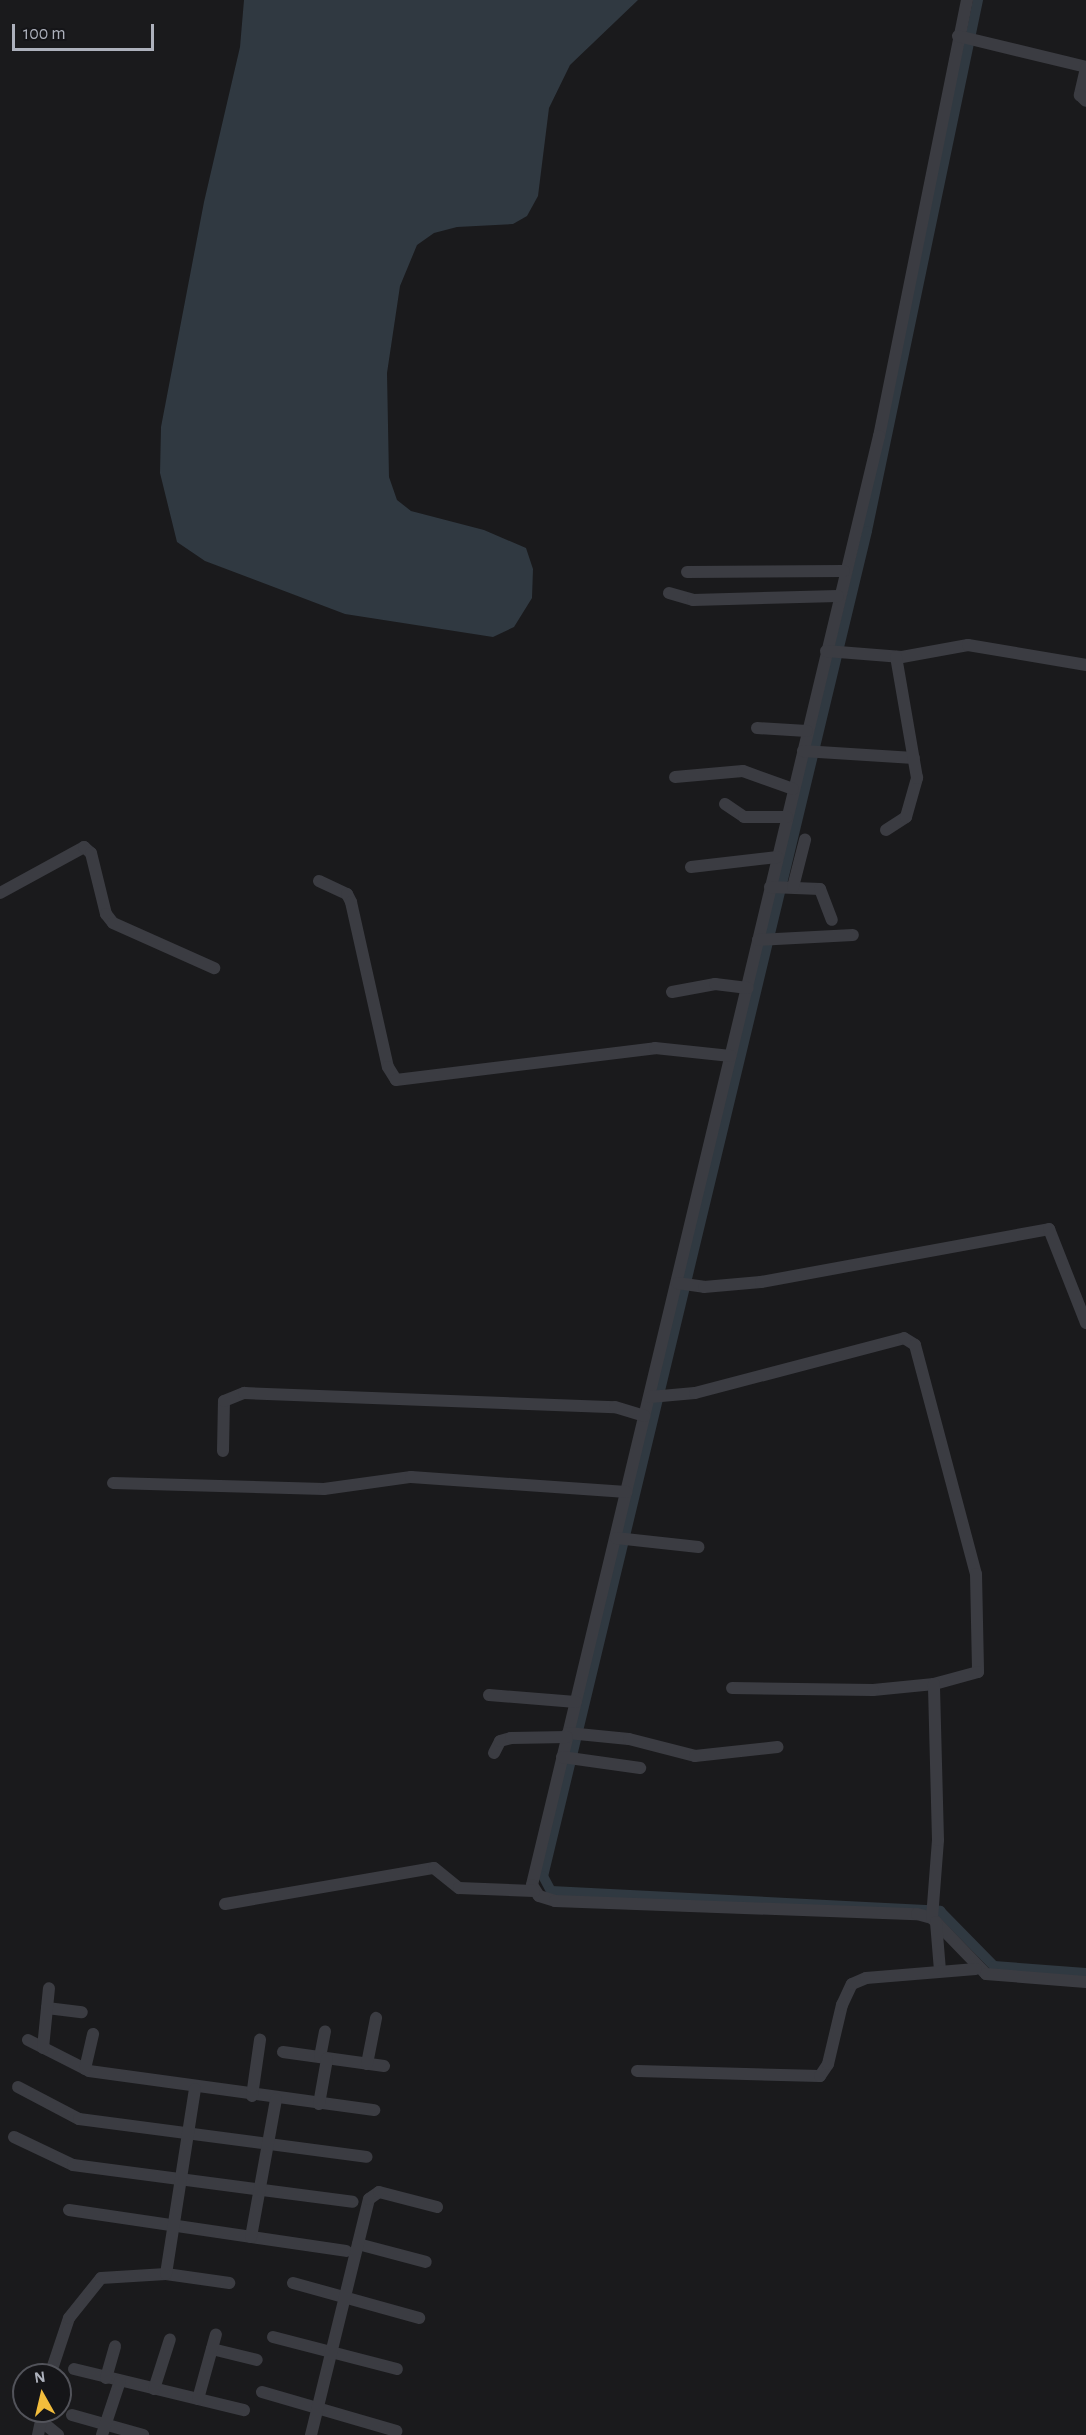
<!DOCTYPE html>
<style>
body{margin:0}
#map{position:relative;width:1086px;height:2435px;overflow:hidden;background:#1a1a1c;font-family:"Alegreya Sans",sans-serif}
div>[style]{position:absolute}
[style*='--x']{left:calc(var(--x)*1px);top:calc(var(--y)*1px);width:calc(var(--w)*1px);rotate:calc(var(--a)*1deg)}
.water>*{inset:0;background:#303941}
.canal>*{height:10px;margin:-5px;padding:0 5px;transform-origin:5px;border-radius:5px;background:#303941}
.minor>*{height:12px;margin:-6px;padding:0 6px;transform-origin:6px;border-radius:6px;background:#3b3c42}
span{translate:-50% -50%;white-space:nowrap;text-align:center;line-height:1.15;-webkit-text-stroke:4.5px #151518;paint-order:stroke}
.north{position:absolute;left:12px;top:2363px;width:60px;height:60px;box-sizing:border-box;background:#151518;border:2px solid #52535a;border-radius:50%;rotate:352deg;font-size:16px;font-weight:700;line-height:24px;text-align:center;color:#adb1bc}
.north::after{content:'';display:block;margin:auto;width:21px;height:27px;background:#f3bd3c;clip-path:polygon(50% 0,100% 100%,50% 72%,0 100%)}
.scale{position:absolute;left:12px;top:24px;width:142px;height:27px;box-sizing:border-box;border:3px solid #adb1bc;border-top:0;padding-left:8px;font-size:18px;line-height:21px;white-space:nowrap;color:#adb1bc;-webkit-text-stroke:4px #151518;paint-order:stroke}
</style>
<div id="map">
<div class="water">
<div style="clip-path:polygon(244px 0,638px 0,570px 65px,549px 108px,538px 196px,527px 216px,513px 224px,457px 227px,434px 233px,417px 245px,400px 286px,387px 373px,389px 477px,397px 500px,411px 511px,484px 530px,526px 548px,533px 569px,532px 598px,514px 627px,493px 637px,345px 614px,205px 561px,177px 542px,160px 473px,161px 427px,204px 202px,240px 47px)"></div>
</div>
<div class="canal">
<div style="--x:978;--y:0;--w:542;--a:101.81"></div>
<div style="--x:867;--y:531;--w:1383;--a:103.54"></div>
<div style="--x:543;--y:1876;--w:17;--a:62"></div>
<div style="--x:551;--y:1891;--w:390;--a:2.9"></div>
<div style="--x:940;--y:1911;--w:77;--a:45.5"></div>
<div style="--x:994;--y:1966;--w:92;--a:4.4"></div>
</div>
<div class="minor">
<div style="--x:967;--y:0;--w:445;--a:101.4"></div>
<div style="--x:879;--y:436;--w:1490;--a:103.47"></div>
<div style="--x:532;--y:1885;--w:13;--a:58"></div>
<div style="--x:539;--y:1896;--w:17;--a:17"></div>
<div style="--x:555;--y:1901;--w:362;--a:2.1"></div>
<div style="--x:917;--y:1914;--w:16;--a:15"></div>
<div style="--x:932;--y:1918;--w:78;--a:46"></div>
<div style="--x:986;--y:1974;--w:100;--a:4.6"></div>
<div style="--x:958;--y:36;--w:132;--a:13.6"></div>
<div style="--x:1086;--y:68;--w:28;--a:103"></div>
<div style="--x:1080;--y:95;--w:8;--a:45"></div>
<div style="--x:687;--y:572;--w:157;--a:-0.4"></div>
<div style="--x:669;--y:593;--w:25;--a:16"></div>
<div style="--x:693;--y:600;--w:145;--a:-1.6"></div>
<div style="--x:826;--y:651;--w:76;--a:4.5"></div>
<div style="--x:902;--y:657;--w:67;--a:-10.3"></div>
<div style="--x:968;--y:645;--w:120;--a:9.6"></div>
<div style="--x:757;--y:728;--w:50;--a:3.4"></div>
<div style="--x:803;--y:751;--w:111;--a:3.6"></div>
<div style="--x:675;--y:777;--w:68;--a:-5"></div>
<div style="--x:743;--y:771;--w:53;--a:19.8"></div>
<div style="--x:725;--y:804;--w:23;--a:34"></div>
<div style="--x:744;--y:817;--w:43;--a:0"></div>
<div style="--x:886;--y:830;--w:24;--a:-33"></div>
<div style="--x:906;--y:817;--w:41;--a:-74.2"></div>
<div style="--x:917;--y:778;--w:123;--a:-99.8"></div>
<div style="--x:691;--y:867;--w:87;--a:-6.6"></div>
<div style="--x:319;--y:881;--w:31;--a:25"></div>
<div style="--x:347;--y:894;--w:9;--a:63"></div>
<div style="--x:351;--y:902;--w:169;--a:77.4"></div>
<div style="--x:388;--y:1067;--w:15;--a:58"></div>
<div style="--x:396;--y:1080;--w:261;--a:-7"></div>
<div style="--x:655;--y:1048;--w:76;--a:6"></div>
<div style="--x:770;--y:887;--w:50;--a:2.3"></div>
<div style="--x:820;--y:889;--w:33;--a:69"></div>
<div style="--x:793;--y:887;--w:49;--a:-75.7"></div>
<div style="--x:0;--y:893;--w:96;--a:-28.7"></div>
<div style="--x:84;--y:847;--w:9;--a:41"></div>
<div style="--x:91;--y:853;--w:63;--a:76.2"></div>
<div style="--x:106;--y:914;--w:11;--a:52"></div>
<div style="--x:113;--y:923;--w:111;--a:24"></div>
<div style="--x:758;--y:940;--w:95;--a:-3"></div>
<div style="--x:672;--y:992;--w:44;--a:-10.5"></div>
<div style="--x:715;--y:984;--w:33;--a:7"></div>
<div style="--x:677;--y:1283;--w:27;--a:8"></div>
<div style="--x:704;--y:1287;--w:57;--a:-5"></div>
<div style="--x:761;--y:1282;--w:293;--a:-10.4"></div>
<div style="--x:1049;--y:1229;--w:101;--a:68.5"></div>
<div style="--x:650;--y:1397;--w:45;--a:-5.1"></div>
<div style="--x:695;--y:1393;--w:216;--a:-14.7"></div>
<div style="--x:904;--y:1338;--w:13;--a:32"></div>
<div style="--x:915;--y:1345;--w:237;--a:75.1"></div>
<div style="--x:976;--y:1574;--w:98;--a:88.8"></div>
<div style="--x:978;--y:1672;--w:46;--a:164.7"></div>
<div style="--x:934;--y:1684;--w:61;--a:174.4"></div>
<div style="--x:873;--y:1690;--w:141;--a:-179.2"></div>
<div style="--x:223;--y:1451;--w:50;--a:-88.9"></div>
<div style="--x:224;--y:1401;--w:22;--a:-22"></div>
<div style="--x:244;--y:1393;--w:371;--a:2.2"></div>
<div style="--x:615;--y:1407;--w:31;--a:17"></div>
<div style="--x:113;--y:1483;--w:211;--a:1.6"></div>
<div style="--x:324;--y:1489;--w:88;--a:-7.9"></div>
<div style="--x:411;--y:1477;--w:216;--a:4"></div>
<div style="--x:616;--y:1538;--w:83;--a:6.2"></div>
<div style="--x:489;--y:1695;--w:87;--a:4.6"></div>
<div style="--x:568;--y:1733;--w:61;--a:5.6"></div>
<div style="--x:629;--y:1739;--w:68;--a:14.4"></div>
<div style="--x:695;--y:1756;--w:83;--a:-6.2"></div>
<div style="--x:494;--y:1753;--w:13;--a:-63"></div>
<div style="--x:500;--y:1741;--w:11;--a:-15"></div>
<div style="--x:511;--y:1738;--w:56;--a:-1"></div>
<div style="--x:562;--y:1757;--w:79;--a:8"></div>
<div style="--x:225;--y:1904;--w:212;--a:-9.8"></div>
<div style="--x:434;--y:1868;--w:32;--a:39"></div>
<div style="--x:459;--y:1888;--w:75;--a:2.3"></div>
<div style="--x:932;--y:1918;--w:78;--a:-85.6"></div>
<div style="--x:938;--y:1840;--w:156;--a:-91.5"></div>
<div style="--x:936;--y:1922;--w:49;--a:85.3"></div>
<div style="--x:47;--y:2008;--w:35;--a:7"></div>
<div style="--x:28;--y:2040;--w:68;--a:26.9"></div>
<div style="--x:89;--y:2071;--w:288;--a:7.8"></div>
<div style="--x:43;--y:2048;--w:60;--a:-84.3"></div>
<div style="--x:283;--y:2052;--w:102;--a:7.9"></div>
<div style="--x:320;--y:2057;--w:26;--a:-79"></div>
<div style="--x:367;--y:2064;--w:47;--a:-78.9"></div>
<div style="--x:85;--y:2069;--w:36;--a:-77"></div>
<div style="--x:637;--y:2071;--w:183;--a:1.6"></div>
<div style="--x:820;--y:2076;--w:14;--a:-56"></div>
<div style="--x:828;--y:2064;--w:61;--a:-76.7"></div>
<div style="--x:842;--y:2005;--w:23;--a:-65"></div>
<div style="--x:852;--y:1984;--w:15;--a:-23"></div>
<div style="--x:866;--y:1978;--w:110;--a:-4.7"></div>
<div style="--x:18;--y:2087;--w:69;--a:27.7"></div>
<div style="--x:79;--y:2119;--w:290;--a:7.5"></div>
<div style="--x:252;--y:2096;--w:57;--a:-81.9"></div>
<div style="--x:319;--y:2104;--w:46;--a:-79.9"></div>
<div style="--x:14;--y:2137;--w:65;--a:25.4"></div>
<div style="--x:73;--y:2165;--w:282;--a:7.5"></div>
<div style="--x:69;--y:2210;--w:280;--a:8.4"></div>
<div style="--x:251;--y:2237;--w:140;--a:-79.7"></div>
<div style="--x:358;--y:2244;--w:70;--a:14.8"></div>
<div style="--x:166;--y:2274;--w:64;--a:8.1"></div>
<div style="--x:293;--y:2283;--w:131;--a:15.5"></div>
<div style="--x:273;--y:2337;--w:128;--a:14.5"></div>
<div style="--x:212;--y:2349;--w:46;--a:13.7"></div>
<div style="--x:74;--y:2369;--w:175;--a:13.6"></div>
<div style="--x:50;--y:2375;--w:60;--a:-71.6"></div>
<div style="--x:69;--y:2318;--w:51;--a:-51.3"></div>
<div style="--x:101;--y:2278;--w:65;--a:-3.5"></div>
<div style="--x:166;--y:2274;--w:187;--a:-81.1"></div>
<div style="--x:106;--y:2378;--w:33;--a:-74"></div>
<div style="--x:154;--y:2389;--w:52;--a:-72.3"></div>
<div style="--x:262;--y:2392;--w:140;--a:16.2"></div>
<div style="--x:198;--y:2399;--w:67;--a:-74.5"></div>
<div style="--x:72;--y:2415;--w:74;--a:15.7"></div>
<div style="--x:41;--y:2421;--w:22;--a:39"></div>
<div style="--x:38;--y:2435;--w:25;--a:-78"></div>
<div style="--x:102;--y:2435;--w:57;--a:-71.6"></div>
<div style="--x:311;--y:2435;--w:243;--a:-76.2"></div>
<div style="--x:369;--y:2199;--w:12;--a:-35"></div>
<div style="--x:379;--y:2192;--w:60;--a:14.5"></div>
</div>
<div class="north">N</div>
<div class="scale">100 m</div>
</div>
